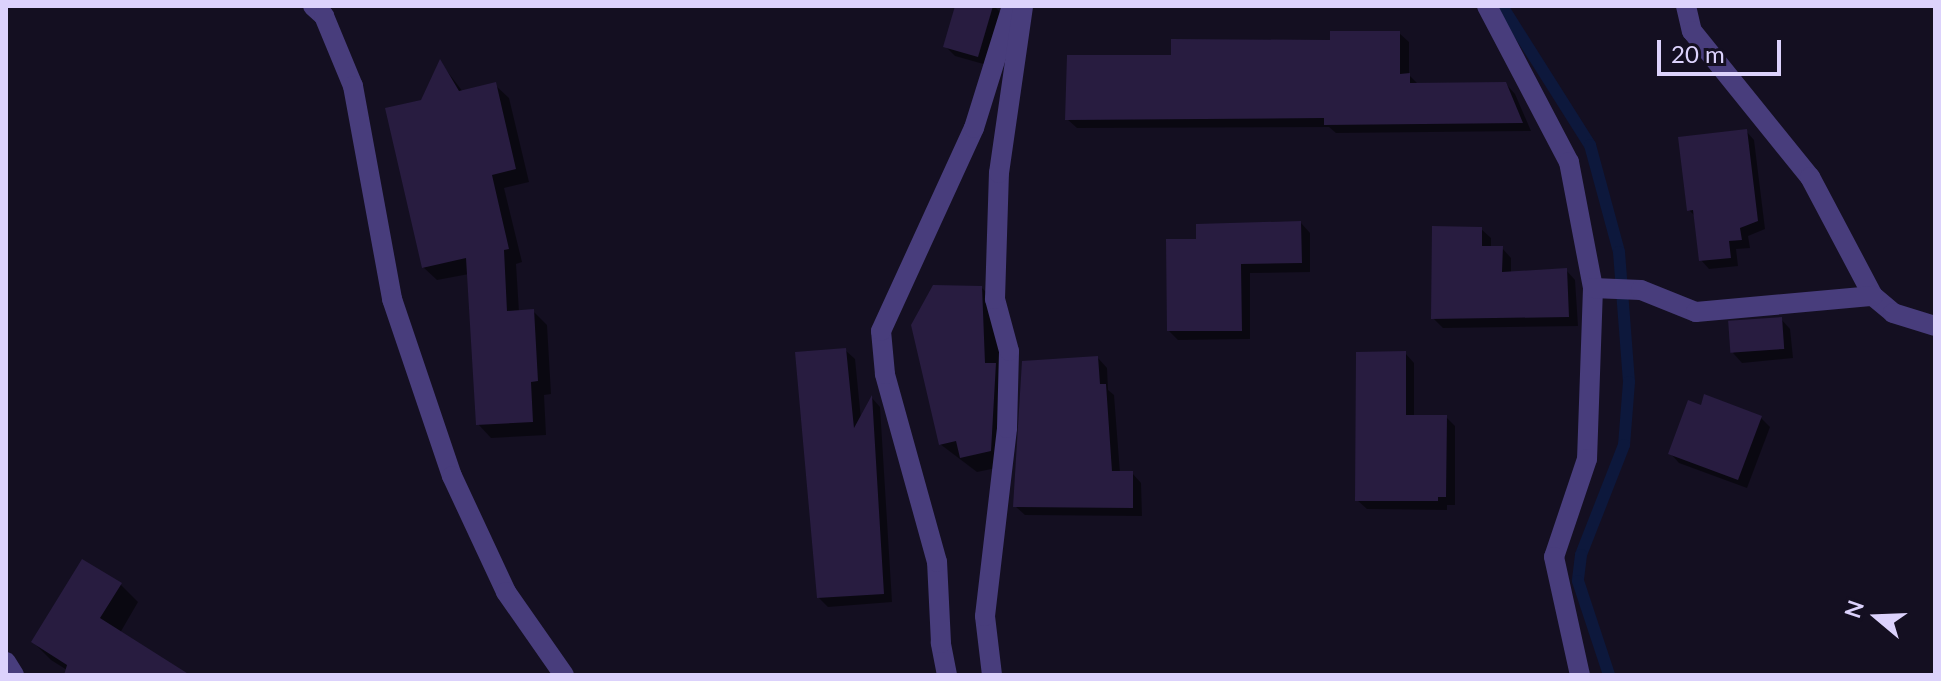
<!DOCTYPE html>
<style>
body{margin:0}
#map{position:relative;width:1941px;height:681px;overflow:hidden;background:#140f21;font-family:Lato,sans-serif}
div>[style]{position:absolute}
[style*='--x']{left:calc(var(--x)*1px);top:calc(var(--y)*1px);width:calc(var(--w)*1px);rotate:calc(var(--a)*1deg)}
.shadow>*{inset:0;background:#0007}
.stream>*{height:12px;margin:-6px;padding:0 6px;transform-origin:6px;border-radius:6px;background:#0d183c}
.building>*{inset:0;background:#281c40;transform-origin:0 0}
.minor>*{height:20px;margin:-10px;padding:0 10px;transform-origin:10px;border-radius:10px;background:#483d7c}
span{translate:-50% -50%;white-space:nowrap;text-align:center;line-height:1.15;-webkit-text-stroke:6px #140f21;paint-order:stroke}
.frame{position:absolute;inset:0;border:8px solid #dcd2fc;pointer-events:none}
.north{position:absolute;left:1837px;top:577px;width:80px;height:80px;-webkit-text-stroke:6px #140f21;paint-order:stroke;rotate:289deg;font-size:22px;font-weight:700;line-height:32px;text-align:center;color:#dcd2fc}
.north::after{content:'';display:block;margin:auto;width:28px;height:36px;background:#dcd2fc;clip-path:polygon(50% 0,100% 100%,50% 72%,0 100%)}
.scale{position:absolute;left:1657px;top:40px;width:124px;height:36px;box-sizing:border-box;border:4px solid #dcd2fc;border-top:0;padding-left:10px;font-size:24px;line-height:28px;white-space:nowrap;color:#dcd2fc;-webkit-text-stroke:6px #140f21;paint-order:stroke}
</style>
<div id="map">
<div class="shadow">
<div style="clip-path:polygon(957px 6px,994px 6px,1002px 14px,987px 65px,955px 56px,945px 46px)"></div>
<div style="clip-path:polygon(1399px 33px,1409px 42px,1409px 75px,1419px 85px,1506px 84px,1515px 94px,1531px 131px,1336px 133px,1329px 127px,1077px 128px,1067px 119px,1173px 57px)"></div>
<div style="clip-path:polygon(440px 62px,463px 92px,495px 85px,509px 98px,529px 182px,504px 188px,522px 262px,516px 264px,519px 312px,533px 311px,547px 325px,551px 394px,544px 395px,546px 435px,491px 438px,478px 424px,469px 274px,437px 280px,423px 267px,423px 102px)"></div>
<div style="clip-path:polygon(1746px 131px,1754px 140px,1765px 229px,1748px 236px,1750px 248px,1736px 249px,1738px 266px,1709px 269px,1701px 260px,1696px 217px,1689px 210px)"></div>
<div style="clip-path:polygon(1301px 223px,1310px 233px,1310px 272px,1250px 273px,1250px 339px,1178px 340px,1169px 331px,1198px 241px)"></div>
<div style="clip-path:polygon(1481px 229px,1491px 238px,1491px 248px,1502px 248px,1511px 258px,1511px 273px,1566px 270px,1575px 280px,1578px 326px,1443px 328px,1433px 318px)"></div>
<div style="clip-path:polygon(982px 288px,997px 303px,1006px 466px,977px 472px,940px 444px)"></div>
<div style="clip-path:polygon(1781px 319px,1790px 329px,1793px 358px,1742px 363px,1733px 353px)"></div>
<div style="clip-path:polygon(845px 350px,855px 359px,861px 419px,872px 398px,880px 407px,892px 602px,828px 607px,819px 598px)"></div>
<div style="clip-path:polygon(1405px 353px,1414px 363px,1414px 417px,1446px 417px,1455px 426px,1455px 505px,1447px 505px,1447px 510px,1367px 509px,1357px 500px)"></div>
<div style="clip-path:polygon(1098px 358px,1107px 368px,1108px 390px,1114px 395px,1120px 473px,1132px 473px,1141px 483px,1142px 516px,1025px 515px,1015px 506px)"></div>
<div style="clip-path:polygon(1702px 407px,1760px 417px,1770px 427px,1747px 488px,1679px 463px,1670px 453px)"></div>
<div style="clip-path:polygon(120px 584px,138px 602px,120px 633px,187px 675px,75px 675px,51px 660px,33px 642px)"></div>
</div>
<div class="stream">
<div style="--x:1502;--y:6;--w:165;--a:57.7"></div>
<div style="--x:1590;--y:145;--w:111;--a:74.8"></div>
<div style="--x:1619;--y:252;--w:130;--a:85.6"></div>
<div style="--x:1629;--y:382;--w:63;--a:94.5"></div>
<div style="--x:1624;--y:445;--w:118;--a:111.4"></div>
<div style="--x:1581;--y:555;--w:26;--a:97"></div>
<div style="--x:1578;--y:581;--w:99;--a:71.7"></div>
</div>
<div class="building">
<div style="clip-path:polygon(955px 6px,993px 6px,978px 57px,943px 47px)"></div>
<div style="clip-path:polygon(1330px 31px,1400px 31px,1400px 74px,1410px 73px,1410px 83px,1506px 82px,1523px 123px,1324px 125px,1324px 118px,1065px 120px,1067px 55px,1171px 55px,1171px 39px,1330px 40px)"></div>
<div style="clip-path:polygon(440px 59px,459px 91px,496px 82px,516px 169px,492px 175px,509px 249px,504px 250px,507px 311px,534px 309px,538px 381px,531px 382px,533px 422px,476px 425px,466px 258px,422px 268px,385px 108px,421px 100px)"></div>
<div style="clip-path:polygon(1747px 129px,1758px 221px,1740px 228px,1742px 240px,1729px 241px,1731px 258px,1699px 261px,1693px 210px,1687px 211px,1678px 137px)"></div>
<div style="clip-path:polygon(1301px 221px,1302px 263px,1241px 264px,1242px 331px,1167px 331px,1166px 239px,1196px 239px,1196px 224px)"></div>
<div style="clip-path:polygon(1432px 226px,1482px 227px,1482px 246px,1503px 246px,1502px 272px,1567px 268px,1569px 317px,1431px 319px)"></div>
<div style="clip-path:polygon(933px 285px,982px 286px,985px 363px,996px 363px,991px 451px,960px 458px,956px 441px,939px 445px,911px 325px)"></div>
<div style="left:1782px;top:317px;width:32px;height:54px;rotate:86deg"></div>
<div style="clip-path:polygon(846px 348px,854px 428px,872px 395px,884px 594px,817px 598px,795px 352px)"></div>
<div style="clip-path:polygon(1406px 351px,1406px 415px,1447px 415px,1446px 497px,1438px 497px,1438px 501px,1355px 501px,1356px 352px)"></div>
<div style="clip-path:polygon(1098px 356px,1100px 384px,1106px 384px,1112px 471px,1133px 471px,1133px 508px,1013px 507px,1022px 361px)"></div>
<div style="clip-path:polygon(1704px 394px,1762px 416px,1738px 480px,1668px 454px,1688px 400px,1701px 405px)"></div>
<div style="clip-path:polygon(82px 559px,122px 583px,100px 618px,190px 675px,64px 675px,67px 665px,31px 642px)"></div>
</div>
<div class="minor">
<div style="--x:313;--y:6;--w:15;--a:42"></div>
<div style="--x:324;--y:16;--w:76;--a:67.5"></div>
<div style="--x:353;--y:86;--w:217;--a:79.6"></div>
<div style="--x:392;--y:299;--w:187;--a:71.3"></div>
<div style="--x:452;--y:476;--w:128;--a:65"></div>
<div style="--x:506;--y:592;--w:101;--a:55.1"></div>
<div style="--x:1487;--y:6;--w:176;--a:62.3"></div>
<div style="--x:1569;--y:162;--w:128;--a:79.2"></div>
<div style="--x:1593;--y:288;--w:171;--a:92"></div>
<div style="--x:1587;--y:459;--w:103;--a:108.6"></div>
<div style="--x:1554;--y:557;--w:121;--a:77.6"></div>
<div style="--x:1686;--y:6;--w:26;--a:77"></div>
<div style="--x:1692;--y:31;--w:188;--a:51.1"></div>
<div style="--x:1810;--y:177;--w:135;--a:62.1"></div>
<div style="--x:1873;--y:296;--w:26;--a:40"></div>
<div style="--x:1893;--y:313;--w:44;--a:17.2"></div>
<div style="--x:1593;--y:288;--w:48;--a:2.4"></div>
<div style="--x:1641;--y:290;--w:59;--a:21.8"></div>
<div style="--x:1696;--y:312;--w:178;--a:-5.2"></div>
<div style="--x:6;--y:662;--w:15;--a:58"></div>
<div style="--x:947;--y:675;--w:33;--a:-101"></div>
<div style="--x:941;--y:643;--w:81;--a:-92.8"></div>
<div style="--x:937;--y:562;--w:195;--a:-105.5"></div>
<div style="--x:885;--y:374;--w:43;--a:-95.3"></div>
<div style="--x:881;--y:331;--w:223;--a:-65.4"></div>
<div style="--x:974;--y:128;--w:128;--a:-72.7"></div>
<div style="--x:992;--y:675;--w:59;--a:-96.8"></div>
<div style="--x:985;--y:616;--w:189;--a:-83.3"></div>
<div style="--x:1007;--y:428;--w:77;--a:-88.5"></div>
<div style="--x:1009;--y:351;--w:54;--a:-105.1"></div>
<div style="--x:995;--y:299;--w:126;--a:-88.2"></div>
<div style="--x:999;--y:173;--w:169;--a:-81.8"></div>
</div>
<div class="frame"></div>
<div class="north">N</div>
<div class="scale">20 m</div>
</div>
